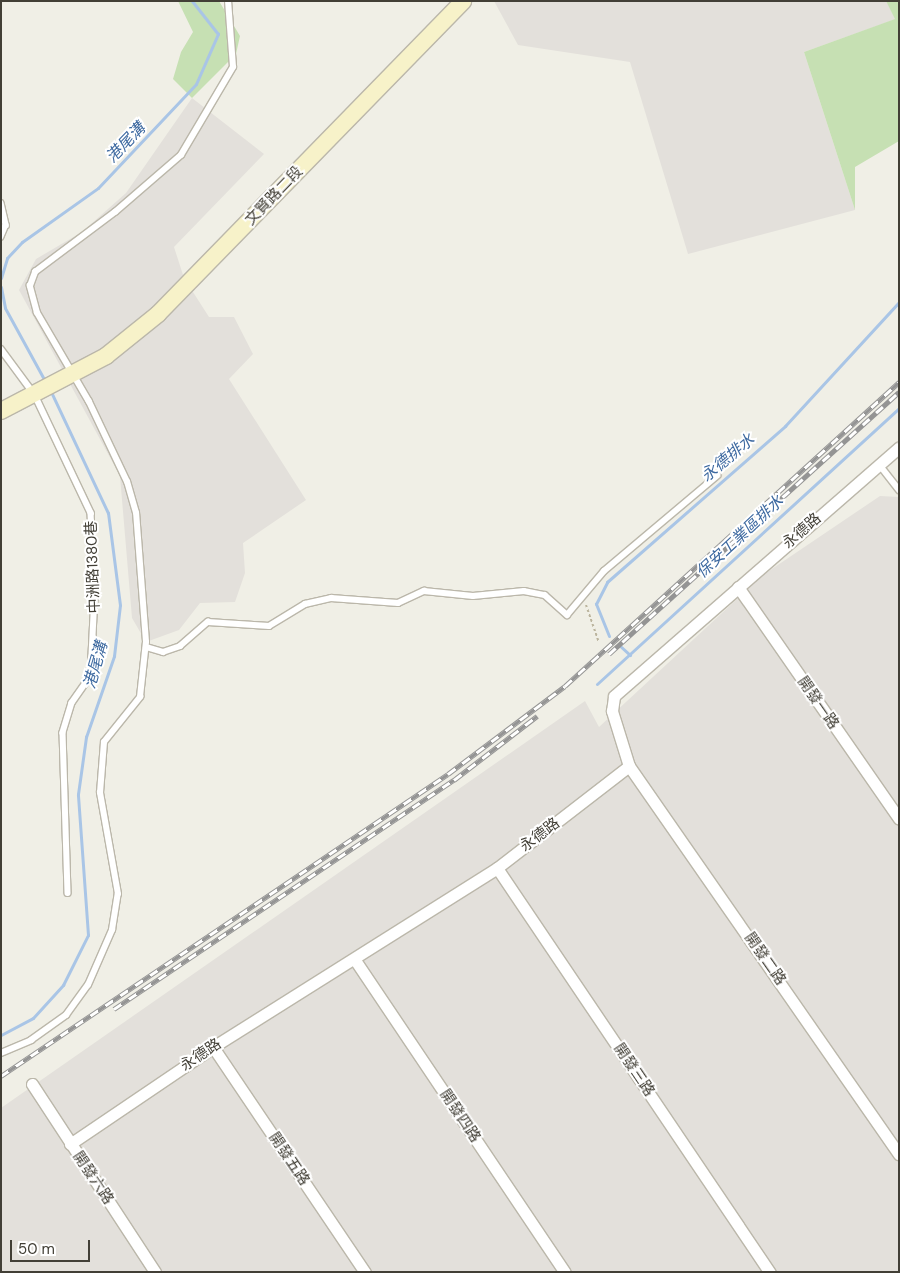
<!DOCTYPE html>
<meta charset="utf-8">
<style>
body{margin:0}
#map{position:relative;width:900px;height:1273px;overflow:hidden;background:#f0efe6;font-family:"DM Sans","Noto Sans TC",sans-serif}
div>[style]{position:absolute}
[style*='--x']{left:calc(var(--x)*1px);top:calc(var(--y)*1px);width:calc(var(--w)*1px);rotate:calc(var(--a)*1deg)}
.industrial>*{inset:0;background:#e3e0db}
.green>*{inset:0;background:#c6e0b3}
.stream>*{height:3px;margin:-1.5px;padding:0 1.5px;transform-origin:1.5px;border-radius:1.5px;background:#a9c5e6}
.path>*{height:2px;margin-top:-1px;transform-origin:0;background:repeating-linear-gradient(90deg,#bbb49d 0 2.5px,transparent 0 5px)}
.roads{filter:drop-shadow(1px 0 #bbb7aa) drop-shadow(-1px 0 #bbb7aa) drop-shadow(0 1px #bbb7aa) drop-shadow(0 -1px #bbb7aa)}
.lane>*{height:5.5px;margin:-2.75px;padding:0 2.75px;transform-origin:2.75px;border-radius:2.75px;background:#fff}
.street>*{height:11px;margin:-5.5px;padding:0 5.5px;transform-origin:5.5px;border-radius:5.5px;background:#fff}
.secondary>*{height:16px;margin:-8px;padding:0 8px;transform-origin:8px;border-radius:8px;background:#f7f2c9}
.rail>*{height:5px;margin-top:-2.5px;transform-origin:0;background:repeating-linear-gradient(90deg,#fff 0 9px,#949494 0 18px);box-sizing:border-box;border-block:1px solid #949494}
span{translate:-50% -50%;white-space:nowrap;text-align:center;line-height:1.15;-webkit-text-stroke:4px #fff;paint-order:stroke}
.street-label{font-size:15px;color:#423f36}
.water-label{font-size:16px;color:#3d69a0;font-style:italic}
.frame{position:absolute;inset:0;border:2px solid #423f36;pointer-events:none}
.scale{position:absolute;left:10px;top:1240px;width:80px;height:22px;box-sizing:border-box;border:2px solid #423f36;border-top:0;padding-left:6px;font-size:15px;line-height:18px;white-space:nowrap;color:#423f36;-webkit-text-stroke:4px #fff;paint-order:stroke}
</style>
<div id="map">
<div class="industrial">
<div style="clip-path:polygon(494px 1px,886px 1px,896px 19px,804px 52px,855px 210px,688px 254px,630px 62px,518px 45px)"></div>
<div style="clip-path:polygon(192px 98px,264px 154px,174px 247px,184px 278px,209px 317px,234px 317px,253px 354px,229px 379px,306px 500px,243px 543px,245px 573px,235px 602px,200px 603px,179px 630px,146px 642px,132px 618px,120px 476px,19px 290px,36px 259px,82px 232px,126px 193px)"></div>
<div style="clip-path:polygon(880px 496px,899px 497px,899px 1272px,1px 1272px,1px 1108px,585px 701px,599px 727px,763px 575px)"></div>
</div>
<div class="green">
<div style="clip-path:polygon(178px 1px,219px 1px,240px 36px,236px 54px,192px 98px,173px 79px,181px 52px,193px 32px)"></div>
<div style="clip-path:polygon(886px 1px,899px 1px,899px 141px,855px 167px,855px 210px,804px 52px,895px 19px)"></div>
</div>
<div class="stream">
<div style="--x:1;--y:278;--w:21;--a:-73"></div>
<div style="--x:7;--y:258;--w:22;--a:-47"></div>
<div style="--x:22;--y:242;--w:93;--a:-35.4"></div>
<div style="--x:98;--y:188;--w:143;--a:-46.7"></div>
<div style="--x:196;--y:84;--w:55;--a:-66.3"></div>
<div style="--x:218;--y:34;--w:42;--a:-128.2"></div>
<div style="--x:1;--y:287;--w:21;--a:79"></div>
<div style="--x:5;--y:308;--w:85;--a:61.3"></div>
<div style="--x:609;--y:636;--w:35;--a:-112"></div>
<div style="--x:596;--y:604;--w:25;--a:-63"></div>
<div style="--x:607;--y:582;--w:237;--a:-41.2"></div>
<div style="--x:785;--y:426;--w:168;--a:-47.4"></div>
<div style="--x:619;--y:645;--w:15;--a:42"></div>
<div style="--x:597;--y:684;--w:409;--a:-42.4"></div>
<div style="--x:1;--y:1035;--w:36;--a:-28"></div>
<div style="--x:33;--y:1018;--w:45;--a:-47.7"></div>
<div style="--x:63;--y:985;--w:56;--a:-63.4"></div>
<div style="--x:88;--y:935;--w:141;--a:-94.1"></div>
<div style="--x:78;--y:794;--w:58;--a:-82"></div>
<div style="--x:86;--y:737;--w:86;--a:-70.9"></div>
<div style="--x:114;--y:656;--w:51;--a:-83.3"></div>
<div style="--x:120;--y:605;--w:93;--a:-97.4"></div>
<div style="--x:108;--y:513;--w:136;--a:-115.2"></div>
</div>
<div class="path">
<div style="--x:586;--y:605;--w:39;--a:71"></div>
</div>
<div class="roads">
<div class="lane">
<div style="--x:1;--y:203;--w:23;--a:77"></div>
<div style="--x:6;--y:225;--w:13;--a:113"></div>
<div style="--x:1;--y:349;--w:57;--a:53.5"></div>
<div style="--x:35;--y:395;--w:131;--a:64.6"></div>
<div style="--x:91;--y:513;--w:83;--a:87.2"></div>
<div style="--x:95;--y:596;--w:80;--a:92.9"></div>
<div style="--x:91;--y:676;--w:33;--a:125"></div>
<div style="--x:72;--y:703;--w:31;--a:107"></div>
<div style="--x:63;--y:733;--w:160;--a:88.2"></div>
<div style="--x:879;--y:464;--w:33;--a:52"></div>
<div style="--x:146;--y:647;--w:18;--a:16"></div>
<div style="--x:163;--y:652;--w:18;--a:-19"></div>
<div style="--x:180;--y:646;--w:37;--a:-41"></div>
<div style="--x:208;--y:622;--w:61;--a:3.8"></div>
<div style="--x:269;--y:626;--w:42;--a:-31.4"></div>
<div style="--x:305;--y:604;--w:27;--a:-13"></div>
<div style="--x:331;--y:598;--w:67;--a:4.3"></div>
<div style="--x:398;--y:603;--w:29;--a:-25"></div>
<div style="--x:424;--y:591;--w:49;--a:5.8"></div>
<div style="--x:473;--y:596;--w:51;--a:-5.6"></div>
<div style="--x:524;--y:591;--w:21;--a:11"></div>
<div style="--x:545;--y:595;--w:30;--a:42"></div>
<div style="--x:567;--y:615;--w:57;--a:-49.9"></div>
<div style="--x:604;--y:571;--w:148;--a:-40.1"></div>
<div style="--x:1;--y:1053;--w:33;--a:-23"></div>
<div style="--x:31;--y:1040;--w:43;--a:-35.5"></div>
<div style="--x:66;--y:1015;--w:37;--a:-54"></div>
<div style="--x:88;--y:985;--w:60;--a:-66.4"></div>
<div style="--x:112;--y:930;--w:36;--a:-81"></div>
<div style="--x:118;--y:894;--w:103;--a:-100.1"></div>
<div style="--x:100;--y:793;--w:51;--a:-85.5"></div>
<div style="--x:104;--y:742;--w:58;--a:-51.3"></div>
<div style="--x:140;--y:697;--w:55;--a:-83.8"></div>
<div style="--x:146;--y:642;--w:129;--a:-94.4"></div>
<div style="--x:136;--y:513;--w:32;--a:-106"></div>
<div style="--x:127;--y:482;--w:89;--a:-115.4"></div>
<div style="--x:89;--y:402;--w:103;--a:-120.3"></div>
<div style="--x:37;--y:313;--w:28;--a:-105"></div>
<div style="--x:30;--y:286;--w:15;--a:-70"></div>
<div style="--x:35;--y:272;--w:100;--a:-36.9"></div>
<div style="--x:115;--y:212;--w:87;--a:-40.8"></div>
<div style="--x:181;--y:155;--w:102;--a:-59.4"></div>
<div style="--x:233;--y:67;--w:66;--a:-94.3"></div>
</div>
<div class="street">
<div style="--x:738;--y:587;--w:282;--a:55.2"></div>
<div style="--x:629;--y:766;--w:473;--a:55.2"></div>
<div style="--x:497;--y:868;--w:488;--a:56"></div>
<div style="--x:355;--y:960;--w:376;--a:56.1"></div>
<div style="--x:213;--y:1047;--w:272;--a:56"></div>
<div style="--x:32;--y:1084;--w:225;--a:56.8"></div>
<div style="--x:70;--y:1144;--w:173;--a:-34.1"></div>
<div style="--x:213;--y:1047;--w:336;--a:-32.2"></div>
<div style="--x:497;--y:868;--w:167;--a:-37.7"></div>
<div style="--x:629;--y:766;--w:58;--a:-107.2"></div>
<div style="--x:612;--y:711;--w:15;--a:-82"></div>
<div style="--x:614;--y:696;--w:378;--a:-41.1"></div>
</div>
<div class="secondary">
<div style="--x:1;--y:411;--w:119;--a:-27.6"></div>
<div style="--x:106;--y:356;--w:67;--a:-38.9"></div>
<div style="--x:158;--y:314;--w:437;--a:-45.7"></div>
</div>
</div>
<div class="rail">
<div style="--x:609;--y:654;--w:391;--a:-42.1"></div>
<div style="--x:114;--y:1009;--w:410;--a:-34"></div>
<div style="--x:454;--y:780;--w:105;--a:-37.6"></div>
<div style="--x:1;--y:1076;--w:539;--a:-34.04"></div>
<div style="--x:448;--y:774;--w:146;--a:-36.9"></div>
<div style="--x:565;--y:686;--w:452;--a:-42.3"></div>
</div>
<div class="street-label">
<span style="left:274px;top:196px;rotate:-46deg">文賢路二段</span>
<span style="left:802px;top:531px;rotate:-41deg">永德路</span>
<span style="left:93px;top:567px;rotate:-92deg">中洲路1380巷</span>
<span style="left:818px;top:703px;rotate:55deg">開發一路</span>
<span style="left:540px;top:835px;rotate:-37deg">永德路</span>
<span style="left:765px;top:959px;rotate:55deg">開發二路</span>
<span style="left:201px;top:1055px;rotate:-34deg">永德路</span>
<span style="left:634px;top:1070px;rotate:56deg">開發三路</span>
<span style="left:460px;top:1116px;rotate:56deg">開發四路</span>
<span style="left:289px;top:1159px;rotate:56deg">開發五路</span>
<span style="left:93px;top:1178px;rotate:56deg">開發六路</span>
</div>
<div class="water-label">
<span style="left:126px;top:143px;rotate:-46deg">港尾溝</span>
<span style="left:728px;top:458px;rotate:-40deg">永德排水</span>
<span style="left:740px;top:537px;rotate:-43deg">保安工業區排水</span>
<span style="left:96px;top:665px;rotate:-74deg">港尾溝</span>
</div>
<div class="frame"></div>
<div class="scale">50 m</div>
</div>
